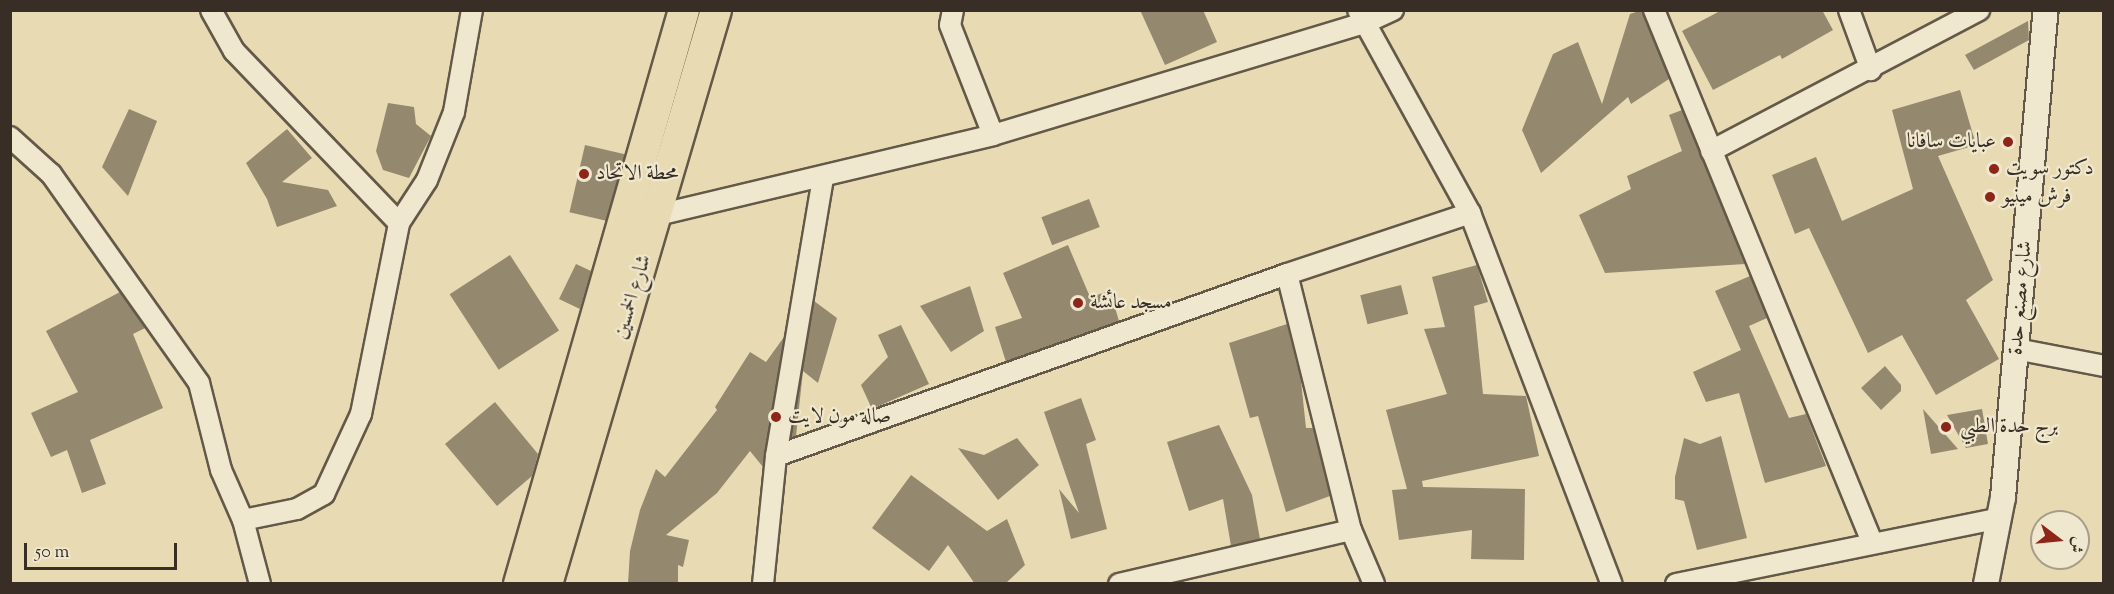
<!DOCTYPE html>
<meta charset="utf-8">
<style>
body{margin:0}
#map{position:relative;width:2114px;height:594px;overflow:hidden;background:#e8dbb3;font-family:"Sorts Mill Goudy",Amiri,serif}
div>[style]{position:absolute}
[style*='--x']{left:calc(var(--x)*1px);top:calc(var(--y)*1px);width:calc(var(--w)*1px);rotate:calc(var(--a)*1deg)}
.building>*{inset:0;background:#94886f;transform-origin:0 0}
.roads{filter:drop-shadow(2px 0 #645948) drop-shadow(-2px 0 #645948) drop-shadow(0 2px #645948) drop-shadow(0 -2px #645948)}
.minor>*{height:20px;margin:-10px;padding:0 10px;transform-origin:10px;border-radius:10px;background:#f0e8ce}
.tertiary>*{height:24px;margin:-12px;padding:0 12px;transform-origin:12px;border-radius:12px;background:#f0e8ce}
.primary>*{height:30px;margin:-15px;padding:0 15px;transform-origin:15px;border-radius:15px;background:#e8dbb3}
.dots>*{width:16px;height:16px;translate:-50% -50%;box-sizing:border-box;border:3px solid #f0e8ce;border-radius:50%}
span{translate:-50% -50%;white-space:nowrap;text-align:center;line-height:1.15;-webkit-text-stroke:4.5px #f0e8ce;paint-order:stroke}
.poi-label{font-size:21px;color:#382e25}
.right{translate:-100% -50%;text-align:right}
.left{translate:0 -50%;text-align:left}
.street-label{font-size:21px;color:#382e25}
.frame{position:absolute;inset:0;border:12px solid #382e25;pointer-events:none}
.north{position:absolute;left:2030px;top:510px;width:60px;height:60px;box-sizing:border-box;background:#f0e8ce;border:2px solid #a69e8a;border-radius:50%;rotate:106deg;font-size:16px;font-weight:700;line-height:24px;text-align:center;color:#382e25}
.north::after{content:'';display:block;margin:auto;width:21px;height:27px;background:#8f2418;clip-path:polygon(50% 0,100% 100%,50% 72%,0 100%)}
.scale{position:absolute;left:24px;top:543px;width:153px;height:27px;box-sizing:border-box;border:3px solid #382e25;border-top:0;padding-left:8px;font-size:18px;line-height:21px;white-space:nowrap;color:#382e25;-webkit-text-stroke:4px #f0e8ce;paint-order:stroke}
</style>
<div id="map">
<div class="building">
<div style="clip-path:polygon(1140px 10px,1203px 10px,1217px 42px,1165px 65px)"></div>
<div style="clip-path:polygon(1642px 10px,1669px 79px,1631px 104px,1628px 97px,1541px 173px,1522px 130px,1553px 54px,1578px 42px,1602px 104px,1630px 14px)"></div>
<div style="clip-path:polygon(1722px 10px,1822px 10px,1833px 30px,1782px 59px,1780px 55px,1713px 90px,1682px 31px)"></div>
<div style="clip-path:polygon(2028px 21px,2029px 40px,1974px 70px,1965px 55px)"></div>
<div style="clip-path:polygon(1960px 90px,1976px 145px,1938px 156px,1993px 280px,1966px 300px,1999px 359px,1936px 395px,1902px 335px,1868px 353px,1809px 228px,1795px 234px,1772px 175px,1816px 157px,1842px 221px,1913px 189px,1892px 110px)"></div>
<div style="clip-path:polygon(388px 103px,414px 107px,416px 124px,431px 136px,409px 178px,383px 170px,376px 151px)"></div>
<div style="clip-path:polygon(129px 109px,157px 121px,128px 196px,102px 167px)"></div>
<div style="clip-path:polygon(1682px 110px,1745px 264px,1605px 273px,1579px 215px,1631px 189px,1627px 176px,1682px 151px,1669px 115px)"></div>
<div style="clip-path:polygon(287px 129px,312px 158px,282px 182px,328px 190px,337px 206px,277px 227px,267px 199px,246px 163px)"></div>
<div style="left:585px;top:145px;width:41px;height:69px;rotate:13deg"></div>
<div style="left:1089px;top:199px;width:30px;height:51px;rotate:69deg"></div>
<div style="clip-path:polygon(1068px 245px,1090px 297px,1110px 291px,1119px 321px,1006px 362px,995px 327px,1022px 318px,1003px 273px)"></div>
<div style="left:510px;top:255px;width:90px;height:72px;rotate:57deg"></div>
<div style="clip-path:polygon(576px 264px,591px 271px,580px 309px,559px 299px)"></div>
<div style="clip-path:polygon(1477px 265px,1488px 302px,1474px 306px,1483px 394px,1526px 396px,1539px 456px,1422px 481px,1423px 487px,1525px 489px,1524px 560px,1471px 559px,1472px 530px,1399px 540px,1392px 490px,1407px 489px,1386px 410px,1447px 394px,1424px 329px,1445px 327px,1432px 277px)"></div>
<div style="clip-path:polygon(1750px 276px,1767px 318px,1749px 326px,1789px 418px,1806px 414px,1826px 466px,1765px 483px,1739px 393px,1706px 402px,1693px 372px,1741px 350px,1715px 291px)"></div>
<div style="left:1401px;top:285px;width:30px;height:42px;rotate:76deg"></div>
<div style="clip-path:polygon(970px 286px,984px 331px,951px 352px,920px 306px)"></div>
<div style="clip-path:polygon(120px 292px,145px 328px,133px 334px,163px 408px,90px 440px,106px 484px,82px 493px,67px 450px,51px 457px,31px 413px,78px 392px,46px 331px)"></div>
<div style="clip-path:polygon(814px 301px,837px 318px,818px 383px,803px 371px,796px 436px,791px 438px)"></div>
<div style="clip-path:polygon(1287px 324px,1301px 381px,1306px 428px,1313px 428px,1330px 496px,1286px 512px,1258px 416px,1250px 418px,1229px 343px)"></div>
<div style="clip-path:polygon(901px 325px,929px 384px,872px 409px,861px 385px,888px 357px,878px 335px)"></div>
<div style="clip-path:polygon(784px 337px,763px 467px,750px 451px,717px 493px,666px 535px,689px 540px,683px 567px,678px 565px,678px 584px,628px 584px,630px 551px,640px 510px,656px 469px,665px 477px,717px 410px,715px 407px,750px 352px,766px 362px)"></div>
<div style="clip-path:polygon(1885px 366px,1901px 385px,1901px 391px,1881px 410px,1861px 388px)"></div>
<div style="clip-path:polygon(1081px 398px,1096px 440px,1086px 444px,1107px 529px,1071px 539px,1059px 489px,1079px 513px,1044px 412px)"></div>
<div style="clip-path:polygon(495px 402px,538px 454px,532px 476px,497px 506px,445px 444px)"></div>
<div style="clip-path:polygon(1923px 409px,1958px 449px,1931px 454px)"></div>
<div style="clip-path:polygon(1982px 409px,1988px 444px,1966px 448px,1947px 415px)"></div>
<div style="clip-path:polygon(1219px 425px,1252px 495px,1260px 539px,1231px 546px,1223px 499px,1189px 511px,1167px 442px)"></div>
<div style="clip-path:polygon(1721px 436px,1747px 538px,1697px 550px,1684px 501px,1675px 499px,1675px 477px,1684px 438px,1700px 444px)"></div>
<div style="clip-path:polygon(1017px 438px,1039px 465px,998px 500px,958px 448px,984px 455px)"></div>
<div style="clip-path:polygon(911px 475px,987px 531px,1007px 519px,1025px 565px,1005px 584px,975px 584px,948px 545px,929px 571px,872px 528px)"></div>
</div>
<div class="roads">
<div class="minor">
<div style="--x:211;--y:10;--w:47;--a:60.7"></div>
<div style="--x:234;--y:51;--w:238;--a:46.2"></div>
<div style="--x:953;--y:10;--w:15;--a:101"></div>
<div style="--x:950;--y:25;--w:118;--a:68.6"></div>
<div style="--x:1358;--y:10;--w:232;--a:61.1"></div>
<div style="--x:1470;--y:213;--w:397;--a:69.1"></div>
<div style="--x:1654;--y:10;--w:575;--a:67.72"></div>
<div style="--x:1849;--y:10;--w:64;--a:69.9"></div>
<div style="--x:10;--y:137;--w:55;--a:42.1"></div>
<div style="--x:51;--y:174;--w:256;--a:54.7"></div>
<div style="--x:199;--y:383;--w:90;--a:75.8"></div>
<div style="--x:221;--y:470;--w:55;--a:66.3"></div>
<div style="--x:243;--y:520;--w:66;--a:75.1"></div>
<div style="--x:1711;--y:151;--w:303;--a:-27.7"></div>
<div style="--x:658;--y:215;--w:344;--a:-13.4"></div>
<div style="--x:993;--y:135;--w:388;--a:-16.8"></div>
<div style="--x:1365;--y:23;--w:31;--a:-25"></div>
<div style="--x:1287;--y:274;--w:264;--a:76"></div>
<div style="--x:1351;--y:530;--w:59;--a:66.9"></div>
<div style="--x:2016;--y:349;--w:90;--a:10.9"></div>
<div style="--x:776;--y:456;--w:542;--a:-19.6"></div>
<div style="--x:1287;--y:274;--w:193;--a:-18.4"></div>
<div style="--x:243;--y:520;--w:55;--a:-11.5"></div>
<div style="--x:297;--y:509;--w:31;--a:-29"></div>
<div style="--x:324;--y:494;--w:88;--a:-65.2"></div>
<div style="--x:361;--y:414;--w:195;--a:-78.7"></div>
<div style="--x:399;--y:223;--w:51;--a:-56.9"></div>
<div style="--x:427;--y:180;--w:73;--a:-68.3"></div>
<div style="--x:454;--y:112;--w:104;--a:-80"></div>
<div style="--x:763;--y:584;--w:129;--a:-84.2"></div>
<div style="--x:776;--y:456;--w:282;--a:-80.4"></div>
<div style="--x:1119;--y:584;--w:238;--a:-13.1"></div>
<div style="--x:1676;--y:584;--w:330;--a:-11.5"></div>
</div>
<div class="tertiary">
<div style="--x:1986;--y:584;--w:89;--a:-78.9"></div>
<div style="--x:2003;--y:497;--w:489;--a:-85"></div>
</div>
<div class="primary">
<div style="--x:519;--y:584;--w:597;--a:-73.96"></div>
<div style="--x:547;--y:584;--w:598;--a:-73.59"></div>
</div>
</div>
<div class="dots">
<div style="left:2008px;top:142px;background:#8f2418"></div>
<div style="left:1994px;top:169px;background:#8f2418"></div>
<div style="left:584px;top:174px;background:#8f2418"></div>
<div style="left:1990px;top:197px;background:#8f2418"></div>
<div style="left:1078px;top:303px;background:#8f2418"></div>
<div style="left:776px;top:417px;background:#8f2418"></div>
<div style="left:1946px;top:427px;background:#8f2418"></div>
</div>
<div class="poi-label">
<span class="right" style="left:1996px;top:142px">عبايات سافانا</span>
<span class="left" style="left:2006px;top:169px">دكتور سويت</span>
<span class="left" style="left:596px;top:174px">محطة الاتحاد</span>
<span class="left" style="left:2002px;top:197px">فرش مينيو</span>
<span class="left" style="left:1090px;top:303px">مسجد عائشة</span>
<span class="left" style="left:788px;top:417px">صالة مون لايت</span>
<span class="left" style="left:1960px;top:427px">برج حدة الطبي</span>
</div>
<div class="street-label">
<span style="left:633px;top:297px;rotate:-73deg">شارع الخمسين</span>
<span style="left:2021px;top:298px;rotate:-85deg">شارع مصنع حدة</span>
</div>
<div class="frame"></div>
<div class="north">ش</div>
<div class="scale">50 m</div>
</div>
